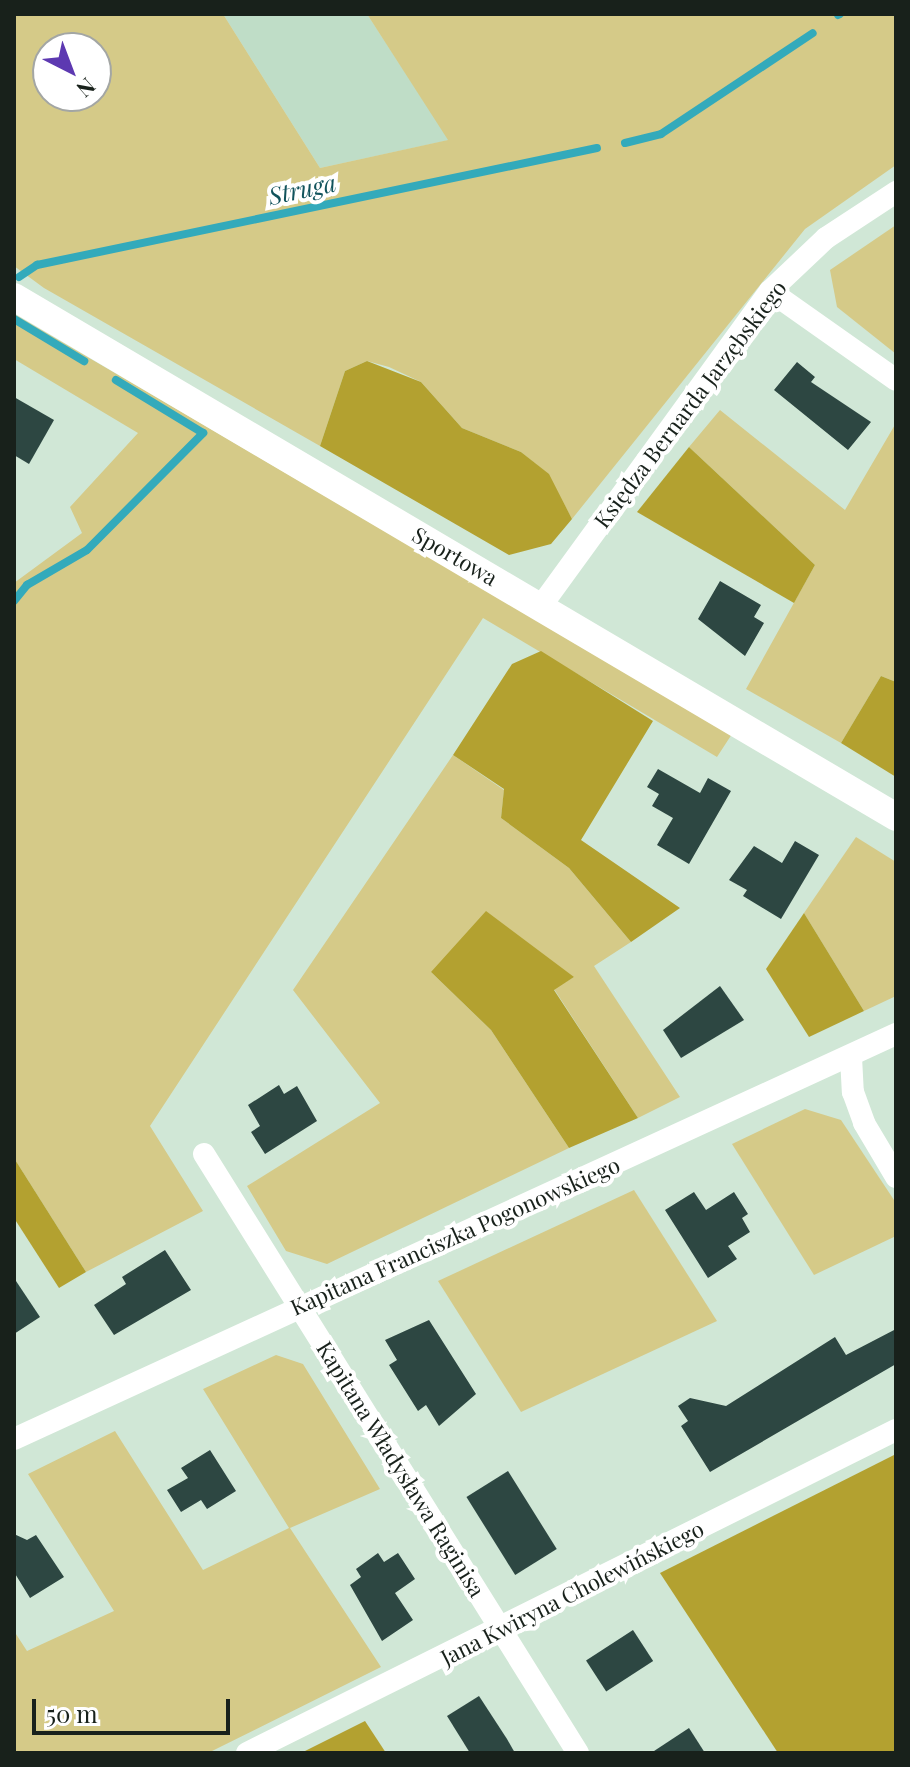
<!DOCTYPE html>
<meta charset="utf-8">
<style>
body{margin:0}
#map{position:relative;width:910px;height:1767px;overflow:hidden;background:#d0e7d6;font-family:"Playfair Display",serif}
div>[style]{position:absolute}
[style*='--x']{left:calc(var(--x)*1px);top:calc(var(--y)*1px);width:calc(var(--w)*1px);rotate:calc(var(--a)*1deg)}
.built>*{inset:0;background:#bfddc7}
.green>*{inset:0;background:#d5ca88}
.forest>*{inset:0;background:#b3a130}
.stream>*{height:8px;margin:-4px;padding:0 4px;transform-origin:4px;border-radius:4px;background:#3ab}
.building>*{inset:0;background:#2d4742;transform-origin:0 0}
.minor>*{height:22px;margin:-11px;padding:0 11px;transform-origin:11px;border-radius:11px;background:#fff}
.tertiary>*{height:28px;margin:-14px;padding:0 14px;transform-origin:14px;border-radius:14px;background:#fff}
span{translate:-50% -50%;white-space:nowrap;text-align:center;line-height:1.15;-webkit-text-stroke:8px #fff;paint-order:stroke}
.street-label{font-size:22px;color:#18211b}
.water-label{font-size:24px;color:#11535c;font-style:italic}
.frame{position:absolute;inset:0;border:16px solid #18211b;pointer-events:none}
.north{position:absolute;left:32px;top:32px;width:80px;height:80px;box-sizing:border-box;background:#fff;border:2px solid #a3a6a4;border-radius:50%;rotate:138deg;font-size:22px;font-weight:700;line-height:32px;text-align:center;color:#18211b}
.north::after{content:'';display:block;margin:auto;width:28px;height:36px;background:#5d39b1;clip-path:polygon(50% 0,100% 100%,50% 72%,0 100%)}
.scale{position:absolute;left:32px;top:1699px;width:198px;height:36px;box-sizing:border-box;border:4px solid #18211b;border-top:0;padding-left:10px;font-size:24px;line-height:28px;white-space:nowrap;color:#18211b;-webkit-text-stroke:6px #fff;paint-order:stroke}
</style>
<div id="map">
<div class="built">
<div style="clip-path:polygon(223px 14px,367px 14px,449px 140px,320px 168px)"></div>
</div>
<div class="green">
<div style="clip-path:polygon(evenodd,14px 14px,223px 14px,320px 168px,448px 140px,367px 14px,896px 14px,896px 165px,805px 229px,572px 519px,548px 474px,521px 452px,462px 428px,421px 382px,389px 367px,367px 361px,345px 371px,320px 446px,44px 288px,14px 266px,14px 14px,48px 48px,96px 48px,96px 96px,48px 96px,48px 48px)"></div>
<div style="clip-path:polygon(896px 225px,896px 354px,837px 307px,830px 270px)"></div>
<div style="clip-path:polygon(14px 314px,732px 734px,717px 757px,483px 618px,150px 1126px,203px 1211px,86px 1272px,14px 1158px,14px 583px,82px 533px,70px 507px,138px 433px,14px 359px)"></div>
<div style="clip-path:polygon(720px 410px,845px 510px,896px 423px,896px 682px,881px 676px,841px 743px,746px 689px,815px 565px,689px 447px)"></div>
<div style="clip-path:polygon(453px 755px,504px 790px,501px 818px,569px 868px,631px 942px,594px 966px,680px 1097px,638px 1118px,554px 989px,574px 977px,431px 972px,491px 1030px,569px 1148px,327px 1264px,286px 1251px,247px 1186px,380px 1103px,293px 990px)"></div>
<div style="clip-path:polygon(856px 837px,896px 862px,896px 996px,864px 1011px,804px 913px)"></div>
<div style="clip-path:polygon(805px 1109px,841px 1120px,896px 1203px,896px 1236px,814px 1275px,732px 1144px)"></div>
<div style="clip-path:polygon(634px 1190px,717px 1321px,521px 1412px,438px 1281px)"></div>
<div style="clip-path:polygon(276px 1355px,303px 1364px,380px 1489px,290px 1528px,381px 1667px,208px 1753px,14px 1753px,14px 1631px,27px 1651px,114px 1611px,28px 1474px,115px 1431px,203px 1570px,289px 1528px,203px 1389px)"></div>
</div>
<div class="forest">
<div style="clip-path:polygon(367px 361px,421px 382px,462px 428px,521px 452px,549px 474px,572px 519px,551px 544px,509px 555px,320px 446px,345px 371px)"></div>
<div style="clip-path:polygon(689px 447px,815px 565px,794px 603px,637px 512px)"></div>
<div style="clip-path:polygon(541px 651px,653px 721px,581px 840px,680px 908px,631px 942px,569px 868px,501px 818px,504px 789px,453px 755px,512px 664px)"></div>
<div style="clip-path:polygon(881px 676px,896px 682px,896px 777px,841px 743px)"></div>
<div style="clip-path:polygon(486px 911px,574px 977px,554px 990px,638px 1118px,569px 1148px,491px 1030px,431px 972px)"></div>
<div style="clip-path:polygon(804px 913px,864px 1011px,809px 1037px,766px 969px)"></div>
<div style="clip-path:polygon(14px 1158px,86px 1272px,59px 1288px,14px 1218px)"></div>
<div style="clip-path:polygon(896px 1454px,896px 1753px,778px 1753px,660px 1573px)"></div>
<div style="clip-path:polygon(365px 1721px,386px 1753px,301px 1753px)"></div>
</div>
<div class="stream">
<div style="--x:838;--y:15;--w:2;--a:-27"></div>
<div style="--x:625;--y:143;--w:37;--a:-14"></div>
<div style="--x:661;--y:134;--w:182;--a:-33.6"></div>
<div style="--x:19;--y:277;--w:22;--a:-34"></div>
<div style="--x:37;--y:265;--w:572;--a:-11.8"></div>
<div style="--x:14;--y:319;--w:82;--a:31"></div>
<div style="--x:14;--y:601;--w:21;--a:-51"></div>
<div style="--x:27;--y:585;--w:69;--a:-30.3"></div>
<div style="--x:87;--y:550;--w:165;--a:-45.2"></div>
<div style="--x:203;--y:433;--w:102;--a:-148.7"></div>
</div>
<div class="building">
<div style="clip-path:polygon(797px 362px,815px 377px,811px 382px,871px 422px,848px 450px,774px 390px)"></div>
<div style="clip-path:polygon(14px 397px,54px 420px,29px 464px,14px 455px)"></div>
<div style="clip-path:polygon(720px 581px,761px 605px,754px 617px,764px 623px,745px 656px,698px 619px)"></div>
<div style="clip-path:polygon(658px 769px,700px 793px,708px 778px,731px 791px,689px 864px,657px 845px,673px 818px,652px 806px,659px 794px,647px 787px)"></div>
<div style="clip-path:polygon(795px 841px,819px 855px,781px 919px,743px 896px,747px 890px,729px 880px,754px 846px,782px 863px)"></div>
<div style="clip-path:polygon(720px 986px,744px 1020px,681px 1058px,663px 1030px)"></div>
<div style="clip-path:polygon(279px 1085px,284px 1094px,297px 1086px,317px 1121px,265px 1154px,251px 1132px,260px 1126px,248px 1105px)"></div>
<div style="clip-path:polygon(694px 1192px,706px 1210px,734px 1192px,748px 1214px,742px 1218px,750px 1232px,728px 1246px,737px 1259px,708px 1278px,665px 1210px)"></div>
<div style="clip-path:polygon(165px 1250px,191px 1290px,114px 1335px,94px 1305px,126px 1284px,122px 1277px)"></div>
<div style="clip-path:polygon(14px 1278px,40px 1317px,14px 1334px)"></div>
<div style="clip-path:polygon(429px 1320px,476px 1394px,439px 1426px,426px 1405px,418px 1411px,389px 1365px,397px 1360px,385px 1340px)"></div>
<div style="clip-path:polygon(896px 1329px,896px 1364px,710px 1472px,681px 1426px,688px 1421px,678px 1406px,690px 1398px,726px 1406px,835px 1337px,846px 1355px)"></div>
<div style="clip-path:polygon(210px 1450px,236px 1491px,207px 1509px,201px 1500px,181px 1512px,167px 1490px,188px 1478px,181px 1468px)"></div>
<div style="left:508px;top:1471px;width:92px;height:49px;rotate:58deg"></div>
<div style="clip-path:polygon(14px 1534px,27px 1540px,36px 1535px,64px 1577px,30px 1598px,14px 1572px)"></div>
<div style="clip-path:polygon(378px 1553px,384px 1562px,398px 1553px,415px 1579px,395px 1593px,413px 1620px,382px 1641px,350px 1585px,361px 1577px,356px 1569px)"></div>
<div style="left:633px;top:1630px;width:37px;height:56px;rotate:57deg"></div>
<div style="clip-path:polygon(479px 1696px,507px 1739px,515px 1753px,470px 1753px,447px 1716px)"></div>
<div style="clip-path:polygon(689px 1728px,705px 1753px,651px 1753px)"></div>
</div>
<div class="minor">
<div style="--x:770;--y:291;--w:154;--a:35.2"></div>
<div style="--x:541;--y:606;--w:389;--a:-54"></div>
<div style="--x:770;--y:291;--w:77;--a:-43.4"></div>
<div style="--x:826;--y:238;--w:84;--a:-33.3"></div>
<div style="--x:851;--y:1057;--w:35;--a:87"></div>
<div style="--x:853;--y:1092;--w:33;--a:70"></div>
<div style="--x:864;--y:1123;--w:63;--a:59.3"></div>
<div style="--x:204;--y:1154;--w:706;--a:58.02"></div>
<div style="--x:14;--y:1439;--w:971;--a:-24.66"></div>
<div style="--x:247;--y:1753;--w:725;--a:-26.46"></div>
</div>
<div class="tertiary">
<div style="--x:14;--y:297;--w:1024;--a:30.52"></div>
</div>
<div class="street-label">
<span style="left:690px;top:404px;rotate:-53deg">Księdza Bernarda Jarzębskiego</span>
<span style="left:455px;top:556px;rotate:30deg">Sportowa</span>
<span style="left:455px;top:1236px;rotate:-24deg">Kapitana Franciszka Pogonowskiego</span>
<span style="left:401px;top:1469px;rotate:58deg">Kapitana Władysława Raginisa</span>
<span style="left:572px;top:1593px;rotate:-27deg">Jana Kwiryna Cholewińskiego</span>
</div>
<div class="water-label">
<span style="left:302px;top:189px;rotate:-12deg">Struga</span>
</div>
<div class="frame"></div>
<div class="north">N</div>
<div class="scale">50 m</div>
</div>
